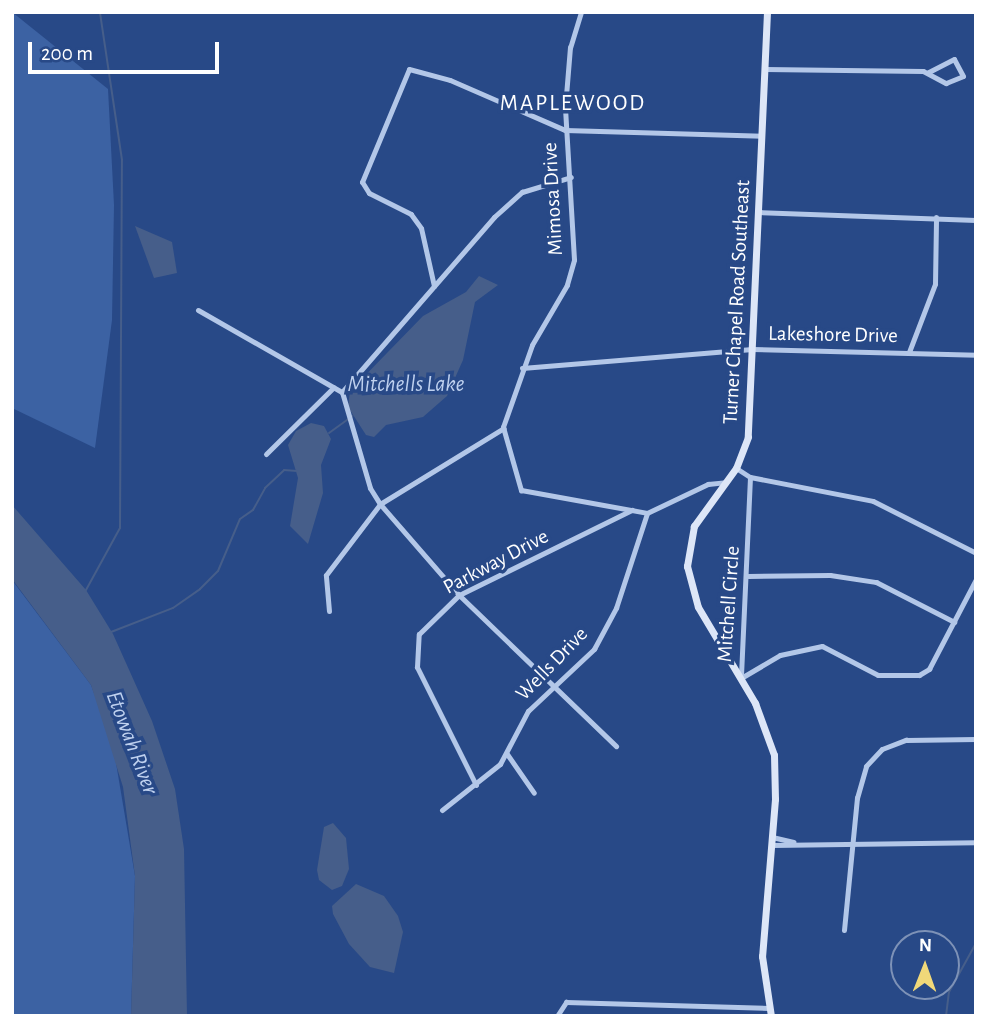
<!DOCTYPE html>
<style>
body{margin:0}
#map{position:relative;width:988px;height:1028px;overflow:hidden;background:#284987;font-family:"Alegreya Sans",sans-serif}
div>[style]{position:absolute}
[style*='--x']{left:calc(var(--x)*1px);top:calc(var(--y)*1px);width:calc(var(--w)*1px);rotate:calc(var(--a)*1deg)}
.green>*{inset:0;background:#3c62a3}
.water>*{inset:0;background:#465e8a}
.stream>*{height:2px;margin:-1px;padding:0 1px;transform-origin:1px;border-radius:1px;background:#465e8a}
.street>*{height:5px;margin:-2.5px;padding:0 2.5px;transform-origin:2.5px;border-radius:2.5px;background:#b3c7e8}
.secondary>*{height:7px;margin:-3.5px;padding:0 3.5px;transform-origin:3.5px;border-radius:3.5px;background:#dde6f7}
span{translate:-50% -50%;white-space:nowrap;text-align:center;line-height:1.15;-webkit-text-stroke:7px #284987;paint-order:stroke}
.street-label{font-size:21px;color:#fff}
.neighbourhood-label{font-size:23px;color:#fff;letter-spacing:2px}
.water-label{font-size:23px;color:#bfd1ef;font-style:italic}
.frame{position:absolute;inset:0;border:14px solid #fff;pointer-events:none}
.north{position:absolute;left:890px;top:930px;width:70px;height:70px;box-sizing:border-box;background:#284987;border:2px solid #7e92b7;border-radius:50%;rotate:1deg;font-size:19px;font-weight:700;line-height:28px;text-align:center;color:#fff}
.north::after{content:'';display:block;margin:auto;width:24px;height:32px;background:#f0d879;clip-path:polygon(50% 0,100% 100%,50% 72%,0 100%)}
.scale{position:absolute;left:28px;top:42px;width:191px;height:32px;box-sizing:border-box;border:4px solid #fff;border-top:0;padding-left:9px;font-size:21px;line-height:24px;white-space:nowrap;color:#fff;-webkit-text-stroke:5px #284987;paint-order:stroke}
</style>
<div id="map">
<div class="green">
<div style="clip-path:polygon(12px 12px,108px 89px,114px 205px,112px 320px,95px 448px,12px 408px)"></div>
<div style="clip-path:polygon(12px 580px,91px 685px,113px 745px,135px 876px,131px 1016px,12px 1016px)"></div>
</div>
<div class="water">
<div style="clip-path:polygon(135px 226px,172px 242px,177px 273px,154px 278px)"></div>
<div style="clip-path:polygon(479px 276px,498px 285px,475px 302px,463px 360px,447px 396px,423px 417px,386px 425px,374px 437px,366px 435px,348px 407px,350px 391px,423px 316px,466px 292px)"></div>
<div style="clip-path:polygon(311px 423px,324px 426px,331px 439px,321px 465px,323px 493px,308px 544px,290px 526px,298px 478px,288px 445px,296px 431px)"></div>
<div style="clip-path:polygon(12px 505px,86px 590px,113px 634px,152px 721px,175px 789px,184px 849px,187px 1016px,131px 1016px,135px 876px,123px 787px,91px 685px,12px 579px)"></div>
<div style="clip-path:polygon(333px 823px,346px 838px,349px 869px,342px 886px,332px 890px,319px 880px,317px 870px,324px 827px)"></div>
<div style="clip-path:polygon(356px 884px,384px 896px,398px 916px,403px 932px,394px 973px,370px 967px,349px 944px,333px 914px,332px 906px)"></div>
</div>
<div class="stream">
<div style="--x:329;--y:433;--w:29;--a:-36"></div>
<div style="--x:86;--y:590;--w:71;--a:-61.3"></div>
<div style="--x:120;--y:528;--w:368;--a:-89.7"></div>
<div style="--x:122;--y:160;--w:150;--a:-98.5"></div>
<div style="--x:111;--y:632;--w:66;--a:-21.2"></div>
<div style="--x:173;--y:608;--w:33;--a:-35"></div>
<div style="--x:200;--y:589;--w:25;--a:-45"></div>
<div style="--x:218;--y:571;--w:56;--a:-67.1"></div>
<div style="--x:240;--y:519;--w:16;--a:-35"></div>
<div style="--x:253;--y:510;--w:25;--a:-61"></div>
<div style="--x:265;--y:488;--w:26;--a:-43"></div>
<div style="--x:284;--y:470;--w:13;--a:4"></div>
<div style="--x:946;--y:1016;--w:24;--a:-83"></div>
<div style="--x:949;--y:992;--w:56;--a:-61.1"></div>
</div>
<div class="street">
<div style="--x:581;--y:12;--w:37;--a:107"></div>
<div style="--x:570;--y:47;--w:61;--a:94.7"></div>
<div style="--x:565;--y:108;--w:152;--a:86.6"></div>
<div style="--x:574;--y:260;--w:26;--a:106"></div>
<div style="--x:567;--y:285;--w:69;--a:120.3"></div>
<div style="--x:532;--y:345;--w:87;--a:109.5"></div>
<div style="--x:503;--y:427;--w:66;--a:74.1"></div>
<div style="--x:521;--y:490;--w:128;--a:10.3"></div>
<div style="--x:765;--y:69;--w:158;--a:0.7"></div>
<div style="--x:923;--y:71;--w:26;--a:28"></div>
<div style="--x:946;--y:83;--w:18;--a:-22"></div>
<div style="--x:963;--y:76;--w:19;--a:-118"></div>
<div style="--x:954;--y:59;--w:29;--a:153"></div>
<div style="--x:758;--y:212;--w:218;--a:2.1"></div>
<div style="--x:434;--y:286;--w:59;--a:-102.6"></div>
<div style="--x:421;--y:228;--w:17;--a:-126"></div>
<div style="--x:411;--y:214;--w:47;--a:-153.4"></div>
<div style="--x:369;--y:193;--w:13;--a:-122"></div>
<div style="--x:362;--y:182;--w:122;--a:-67.4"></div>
<div style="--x:409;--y:69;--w:42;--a:15"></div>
<div style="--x:450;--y:80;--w:125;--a:23.5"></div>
<div style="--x:565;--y:130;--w:197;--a:1.7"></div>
<div style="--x:198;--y:310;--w:166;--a:29.7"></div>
<div style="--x:909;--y:352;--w:73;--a:-69.1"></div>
<div style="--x:935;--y:284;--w:67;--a:-89.1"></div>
<div style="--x:522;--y:368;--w:231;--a:-4.7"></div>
<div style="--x:752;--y:349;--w:224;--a:1.5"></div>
<div style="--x:342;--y:392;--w:100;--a:73.7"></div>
<div style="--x:370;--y:488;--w:19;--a:58"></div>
<div style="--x:380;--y:504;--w:121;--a:49"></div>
<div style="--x:459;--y:595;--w:218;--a:43.9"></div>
<div style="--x:342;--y:392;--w:232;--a:-49"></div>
<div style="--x:494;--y:217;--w:38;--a:-42"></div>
<div style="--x:522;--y:192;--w:51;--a:-17"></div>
<div style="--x:266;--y:454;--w:95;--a:-44.6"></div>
<div style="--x:736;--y:468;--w:17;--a:33"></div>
<div style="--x:750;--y:477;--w:125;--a:11"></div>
<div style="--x:873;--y:501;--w:115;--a:26.8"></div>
<div style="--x:750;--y:477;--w:201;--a:92.6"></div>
<div style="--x:741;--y:678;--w:45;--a:-30.5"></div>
<div style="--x:780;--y:655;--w:43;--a:-12.1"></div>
<div style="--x:822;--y:646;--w:63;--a:27.4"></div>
<div style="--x:878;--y:675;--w:41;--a:0"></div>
<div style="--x:919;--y:675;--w:12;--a:-31"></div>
<div style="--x:929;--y:669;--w:102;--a:-62.4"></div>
<div style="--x:647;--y:513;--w:68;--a:-25.4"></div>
<div style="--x:708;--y:484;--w:18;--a:-6"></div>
<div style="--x:748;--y:576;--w:82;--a:-0.7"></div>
<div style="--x:830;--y:575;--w:47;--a:8.7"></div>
<div style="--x:876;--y:582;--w:88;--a:27.1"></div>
<div style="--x:329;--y:611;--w:36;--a:-95"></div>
<div style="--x:326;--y:575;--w:89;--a:-52.7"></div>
<div style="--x:380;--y:504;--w:145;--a:-31.5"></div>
<div style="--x:507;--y:754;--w:47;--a:55.3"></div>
<div style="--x:476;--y:785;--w:132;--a:-116.6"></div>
<div style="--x:417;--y:667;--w:33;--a:-87"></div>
<div style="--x:419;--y:634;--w:56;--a:-44.3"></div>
<div style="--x:459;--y:595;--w:193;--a:-26.2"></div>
<div style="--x:442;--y:810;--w:74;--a:-38.4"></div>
<div style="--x:500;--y:764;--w:60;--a:-62.2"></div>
<div style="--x:528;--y:711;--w:91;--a:-43.2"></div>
<div style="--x:594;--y:649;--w:47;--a:-61.8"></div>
<div style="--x:616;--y:608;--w:100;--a:-71.9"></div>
<div style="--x:772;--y:837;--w:22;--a:13"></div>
<div style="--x:772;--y:845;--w:204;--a:-0.8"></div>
<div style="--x:844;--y:930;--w:133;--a:-84.4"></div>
<div style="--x:857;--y:798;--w:33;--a:-74"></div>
<div style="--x:866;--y:766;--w:23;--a:-47"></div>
<div style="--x:882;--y:749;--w:26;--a:-21"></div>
<div style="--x:906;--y:740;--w:70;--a:-0.8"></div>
<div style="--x:557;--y:1016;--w:17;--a:-57"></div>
<div style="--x:566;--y:1002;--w:203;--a:1.7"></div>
</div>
<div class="secondary">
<div style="--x:767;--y:12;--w:425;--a:92.6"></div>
<div style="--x:748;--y:437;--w:33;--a:111"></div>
<div style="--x:736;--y:468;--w:72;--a:125.9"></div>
<div style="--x:694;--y:526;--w:41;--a:99.9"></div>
<div style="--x:687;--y:566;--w:42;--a:75"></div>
<div style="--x:698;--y:607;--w:112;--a:59.3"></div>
<div style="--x:755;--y:703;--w:55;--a:69.9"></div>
<div style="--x:774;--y:755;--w:44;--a:88.7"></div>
<div style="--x:775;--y:799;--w:158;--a:94.7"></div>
<div style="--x:762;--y:956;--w:61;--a:81.5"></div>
</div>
<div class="street-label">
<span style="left:553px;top:199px;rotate:-93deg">Mimosa Drive</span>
<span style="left:737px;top:302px;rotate:-87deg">Turner Chapel Road Southeast</span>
<span style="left:833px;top:335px;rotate:1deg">Lakeshore Drive</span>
<span style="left:496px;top:562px;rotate:-28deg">Parkway Drive</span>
<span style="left:729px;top:604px;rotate:-86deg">Mitchell Circle</span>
<span style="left:552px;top:664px;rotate:-46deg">Wells Drive</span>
</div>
<div class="neighbourhood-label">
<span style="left:573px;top:104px">MAPLEWOOD</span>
</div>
<div class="water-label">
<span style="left:406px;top:385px">Mitchells Lake</span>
<span style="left:131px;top:743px;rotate:69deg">Etowah River</span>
</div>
<div class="frame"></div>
<div class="north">N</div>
<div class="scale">200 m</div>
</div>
